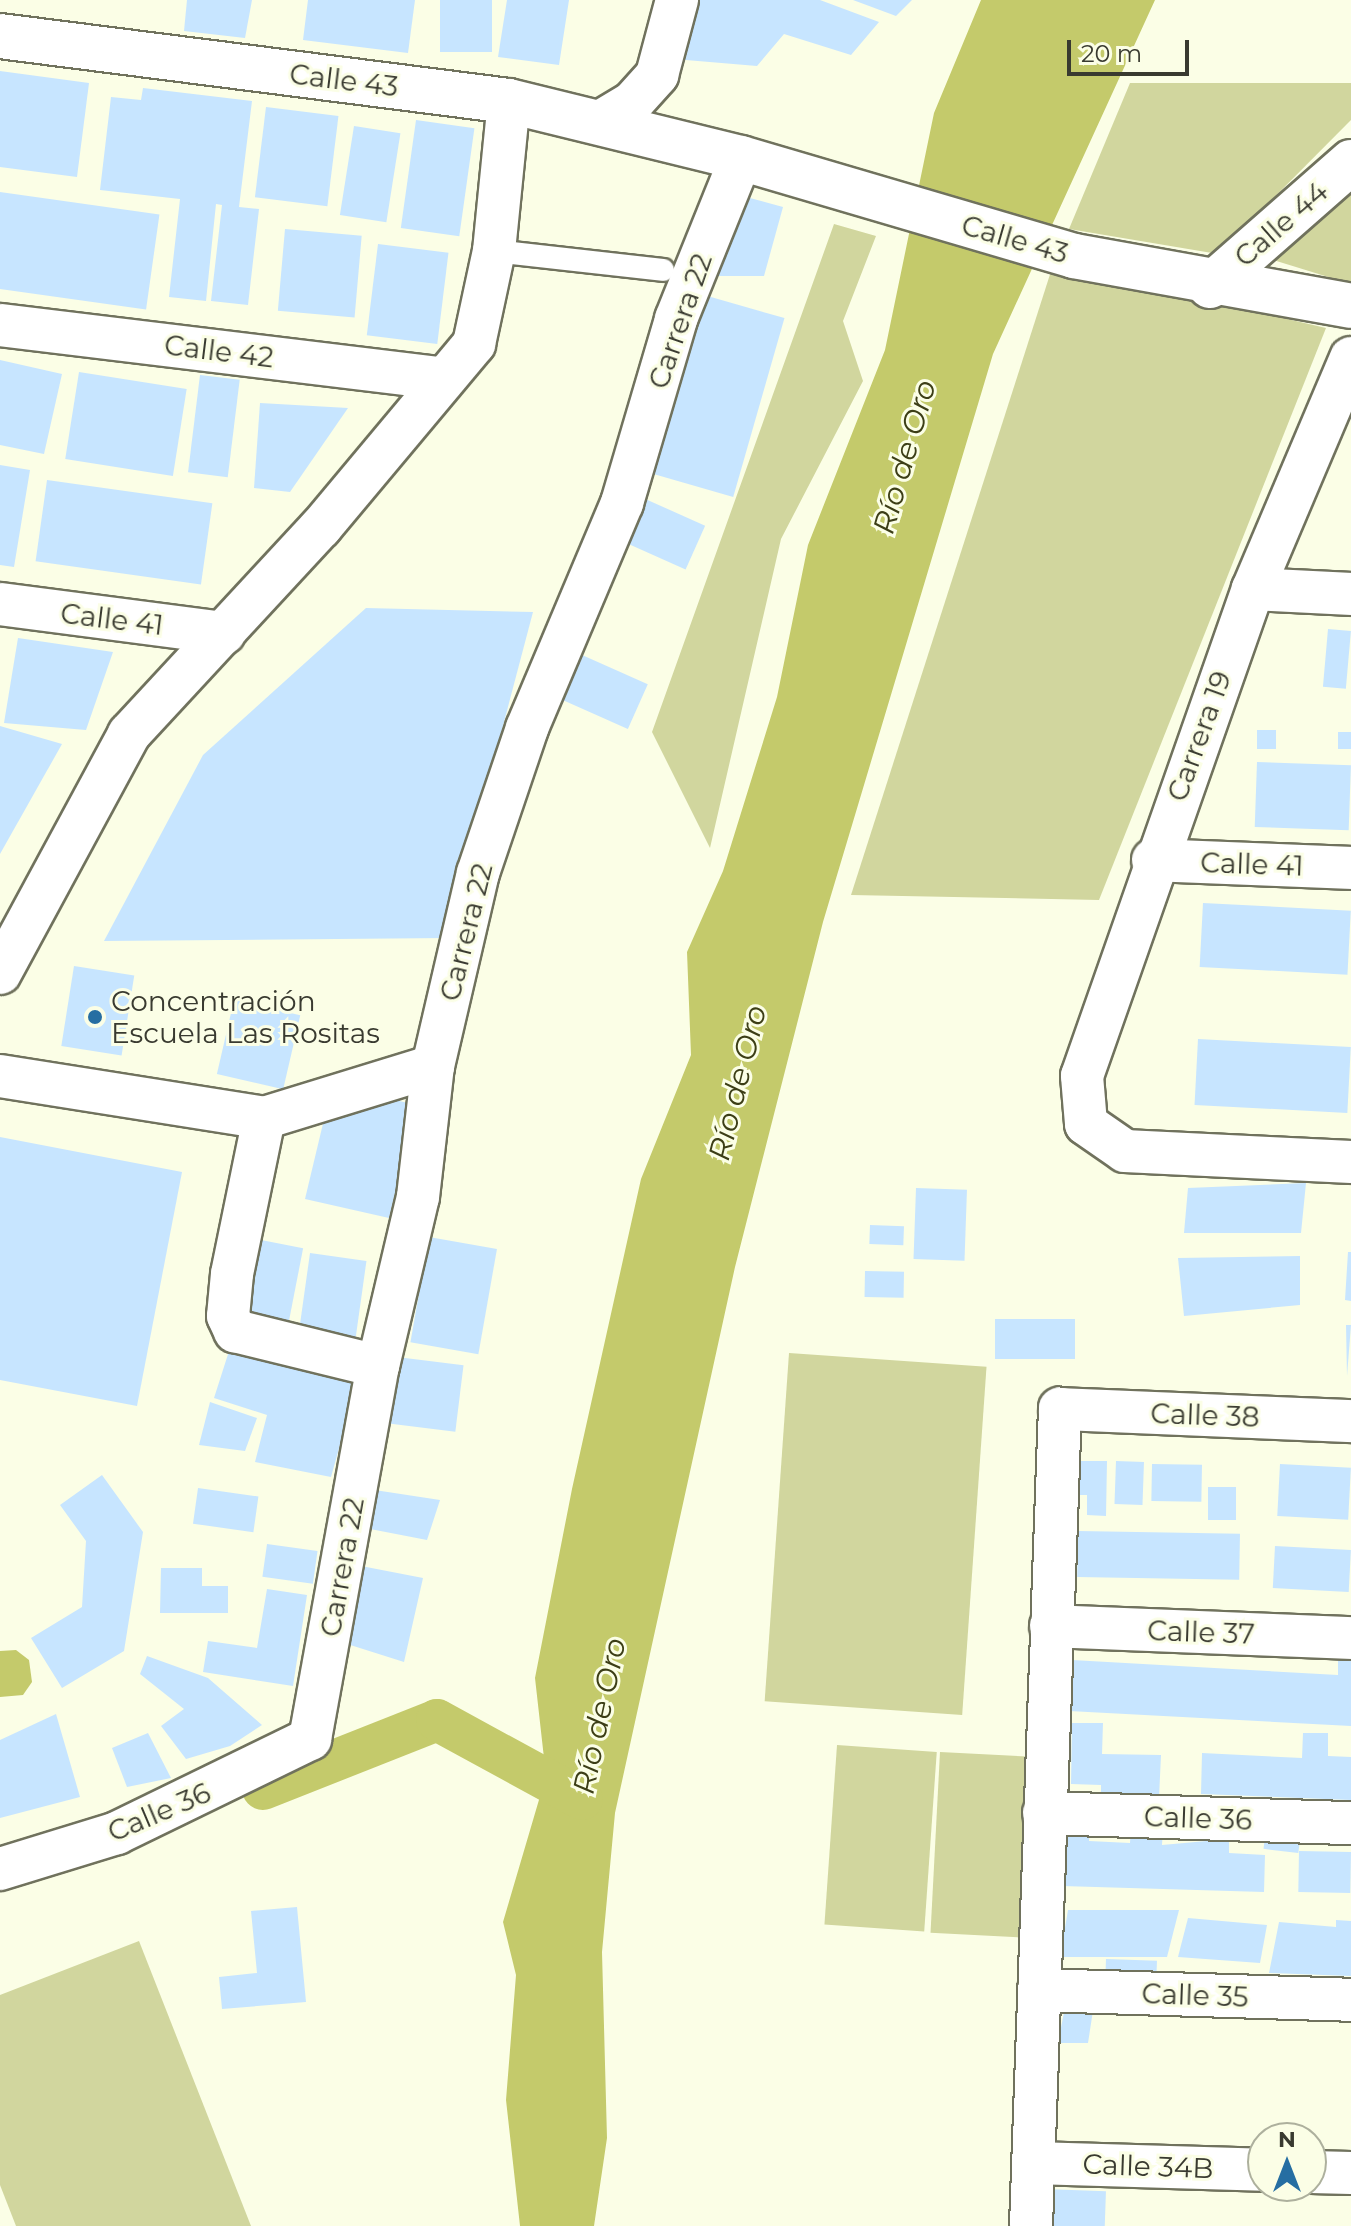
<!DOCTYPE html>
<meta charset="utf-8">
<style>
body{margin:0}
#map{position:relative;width:1351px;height:2226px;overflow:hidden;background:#fbfee6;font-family:Montserrat,sans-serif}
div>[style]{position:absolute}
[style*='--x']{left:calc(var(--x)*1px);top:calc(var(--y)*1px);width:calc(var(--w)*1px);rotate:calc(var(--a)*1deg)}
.green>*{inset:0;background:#d1d69e;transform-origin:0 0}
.water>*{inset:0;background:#c4ca6b}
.canal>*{height:42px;margin:-21px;padding:0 21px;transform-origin:21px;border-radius:21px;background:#c4ca6b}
.building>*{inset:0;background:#c7e5ff;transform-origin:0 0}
.roads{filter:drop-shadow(2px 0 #70725d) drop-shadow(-2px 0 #70725d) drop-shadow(0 2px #70725d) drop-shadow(0 -2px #70725d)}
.service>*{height:22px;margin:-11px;padding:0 11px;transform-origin:11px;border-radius:11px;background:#fff}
.minor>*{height:42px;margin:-21px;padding:0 21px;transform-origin:21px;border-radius:21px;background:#fff}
.tertiary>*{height:44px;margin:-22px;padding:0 22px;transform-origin:22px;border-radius:22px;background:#fff}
.dots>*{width:22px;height:22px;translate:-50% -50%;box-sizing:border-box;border:4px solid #fbfee6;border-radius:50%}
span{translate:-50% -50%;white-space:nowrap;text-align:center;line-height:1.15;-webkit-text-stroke:6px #fbfee6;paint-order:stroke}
.street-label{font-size:28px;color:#393a30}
.poi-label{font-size:28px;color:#393a30}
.left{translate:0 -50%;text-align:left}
.water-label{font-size:30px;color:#3c3e16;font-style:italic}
.north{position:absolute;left:1247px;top:2122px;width:80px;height:80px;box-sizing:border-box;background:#fbfee6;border:2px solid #adb09d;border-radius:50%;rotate:0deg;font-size:22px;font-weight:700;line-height:32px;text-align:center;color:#393a30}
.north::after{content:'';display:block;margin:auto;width:28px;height:36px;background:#266ea2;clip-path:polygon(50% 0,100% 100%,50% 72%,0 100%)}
.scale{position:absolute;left:1067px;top:40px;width:122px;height:36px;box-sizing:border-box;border:4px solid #393a30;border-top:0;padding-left:10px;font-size:24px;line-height:28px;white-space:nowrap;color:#393a30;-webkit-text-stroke:6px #fbfee6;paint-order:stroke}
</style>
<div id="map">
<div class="green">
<div style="clip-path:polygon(1130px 83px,1351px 83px,1351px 120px,1218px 254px,1069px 229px)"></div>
<div style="clip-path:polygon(1351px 178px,1351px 284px,1257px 255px)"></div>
<div style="clip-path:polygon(834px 224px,876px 236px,843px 321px,863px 381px,781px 539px,710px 848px,652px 732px)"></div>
<div style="clip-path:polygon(1053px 265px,1326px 328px,1099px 900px,851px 895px)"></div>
<div style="left:789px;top:1353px;width:198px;height:349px;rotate:4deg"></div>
<div style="left:837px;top:1745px;width:100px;height:180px;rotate:4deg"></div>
<div style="left:940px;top:1752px;width:93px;height:181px;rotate:3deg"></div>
<div style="clip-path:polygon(139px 1941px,251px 2226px,16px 2226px,0 2185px,0 1995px)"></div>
</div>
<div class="water">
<div style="clip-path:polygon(981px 0,1155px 0,993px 354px,823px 922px,735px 1267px,615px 1813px,602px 1952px,607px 2138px,594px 2226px,520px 2226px,506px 2100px,516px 1975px,503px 1922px,546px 1776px,535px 1678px,572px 1489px,641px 1179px,691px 1055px,687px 952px,723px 871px,777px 697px,808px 545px,885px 350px,934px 113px)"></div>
<div style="clip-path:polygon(16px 1650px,29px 1660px,32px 1682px,23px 1695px,0 1697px,0 1651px)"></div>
</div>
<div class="canal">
<div style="--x:263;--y:1789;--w:187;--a:-21.6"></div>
<div style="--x:437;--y:1720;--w:165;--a:28.6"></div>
</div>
<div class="building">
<div style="clip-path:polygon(187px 0,252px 0,245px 38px,184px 31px)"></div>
<div style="clip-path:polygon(308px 0,415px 0,408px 53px,303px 40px)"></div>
<div style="left:440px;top:0;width:52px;height:52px"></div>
<div style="clip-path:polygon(507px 0,569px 0,559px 65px,498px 57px)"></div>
<div style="clip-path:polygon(689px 0,820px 0,879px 22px,851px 55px,784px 34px,757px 66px,674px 59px)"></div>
<div style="clip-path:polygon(853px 0,912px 0,896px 16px)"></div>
<div style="clip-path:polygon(0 71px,89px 83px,77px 177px,0 167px)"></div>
<div style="clip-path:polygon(143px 88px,252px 101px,239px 207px,259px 209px,248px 305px,211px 301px,222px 205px,216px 204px,206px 301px,169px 297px,180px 199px,100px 190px,111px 97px,141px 100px)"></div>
<div style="left:266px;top:107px;width:73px;height:91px;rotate:7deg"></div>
<div style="left:416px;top:120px;width:59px;height:109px;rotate:8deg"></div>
<div style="left:354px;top:126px;width:47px;height:90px;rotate:9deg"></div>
<div style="left:0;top:192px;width:161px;height:96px;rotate:8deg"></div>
<div style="clip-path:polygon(735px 194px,783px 207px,764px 276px,713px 276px)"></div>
<div style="left:285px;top:229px;width:77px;height:82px;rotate:5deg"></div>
<div style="left:378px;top:244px;width:71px;height:92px;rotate:7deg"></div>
<div style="left:697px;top:293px;width:91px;height:186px;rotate:16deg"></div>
<div style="clip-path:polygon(0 360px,62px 374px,44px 454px,0 445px)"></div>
<div style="left:79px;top:372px;width:109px;height:88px;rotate:9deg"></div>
<div style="left:200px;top:375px;width:40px;height:98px;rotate:7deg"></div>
<div style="clip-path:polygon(260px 403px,348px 408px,290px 492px,254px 488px)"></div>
<div style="clip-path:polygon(0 465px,30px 470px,14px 567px,0 565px)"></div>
<div style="left:47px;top:480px;width:167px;height:82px;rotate:8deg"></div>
<div style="left:643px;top:498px;width:68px;height:48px;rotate:24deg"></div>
<div style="clip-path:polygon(366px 608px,533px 612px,447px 938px,104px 941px,203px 755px)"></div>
<div style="left:1328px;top:629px;width:23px;height:58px;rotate:5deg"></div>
<div style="clip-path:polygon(18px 638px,113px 652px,86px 730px,4px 723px)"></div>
<div style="left:582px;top:655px;width:72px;height:49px;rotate:24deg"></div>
<div style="clip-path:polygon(0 726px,62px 744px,0 854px)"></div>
<div style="left:1257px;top:730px;width:19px;height:19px"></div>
<div style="left:1338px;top:732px;width:13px;height:17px"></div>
<div style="left:1257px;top:762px;width:94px;height:65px;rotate:2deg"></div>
<div style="left:1203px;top:903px;width:148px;height:64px;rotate:3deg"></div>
<div style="left:74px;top:966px;width:61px;height:81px;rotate:9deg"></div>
<div style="left:234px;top:1000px;width:68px;height:76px;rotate:13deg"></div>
<div style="left:1198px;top:1039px;width:153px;height:66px;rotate:3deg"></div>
<div style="clip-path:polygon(370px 1094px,416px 1105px,389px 1218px,305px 1199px,326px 1111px)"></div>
<div style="clip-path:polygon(0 1137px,182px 1172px,137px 1406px,0 1380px)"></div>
<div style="clip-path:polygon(1306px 1183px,1301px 1233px,1184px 1233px,1188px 1188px)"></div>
<div style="left:916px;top:1188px;width:51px;height:71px;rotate:2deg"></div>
<div style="left:870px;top:1225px;width:34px;height:19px;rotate:2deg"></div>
<div style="left:429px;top:1237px;width:69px;height:107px;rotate:10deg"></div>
<div style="left:256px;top:1239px;width:48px;height:86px;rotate:11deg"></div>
<div style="clip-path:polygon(1348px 1252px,1351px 1252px,1351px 1301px,1345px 1300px)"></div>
<div style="left:310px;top:1253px;width:57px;height:80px;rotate:8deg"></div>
<div style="clip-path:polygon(1300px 1256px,1300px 1305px,1184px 1316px,1178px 1258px)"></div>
<div style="left:865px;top:1271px;width:39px;height:26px;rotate:1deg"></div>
<div style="left:1075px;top:1319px;width:40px;height:80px;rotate:90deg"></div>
<div style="clip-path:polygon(1346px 1325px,1351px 1325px,1347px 1376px)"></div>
<div style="clip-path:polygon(230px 1348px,357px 1384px,331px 1477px,255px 1462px,267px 1415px,214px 1398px)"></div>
<div style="left:397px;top:1357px;width:67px;height:67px;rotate:7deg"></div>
<div style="clip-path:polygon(210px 1402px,257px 1418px,245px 1451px,199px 1445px)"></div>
<div style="clip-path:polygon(1077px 1461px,1107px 1461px,1106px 1516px,1087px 1515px,1087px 1495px,1077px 1495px)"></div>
<div style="left:1116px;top:1461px;width:28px;height:43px;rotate:2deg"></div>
<div style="left:1152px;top:1464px;width:50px;height:37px;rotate:1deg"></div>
<div style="left:1280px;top:1464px;width:71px;height:52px;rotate:3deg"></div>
<div style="clip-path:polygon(102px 1475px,143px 1532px,124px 1651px,62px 1688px,31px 1638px,82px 1607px,86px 1541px,60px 1505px)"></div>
<div style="left:1208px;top:1487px;width:28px;height:33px"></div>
<div style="left:198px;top:1488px;width:61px;height:36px;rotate:8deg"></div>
<div style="clip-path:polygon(368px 1489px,440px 1500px,427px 1540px,365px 1528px)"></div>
<div style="left:1078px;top:1531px;width:162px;height:46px;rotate:1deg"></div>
<div style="left:267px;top:1544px;width:51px;height:33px;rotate:8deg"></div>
<div style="left:1275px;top:1546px;width:76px;height:42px;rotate:3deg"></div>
<div style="clip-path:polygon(356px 1565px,423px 1578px,404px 1662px,344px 1643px)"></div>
<div style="clip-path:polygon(161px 1568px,202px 1568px,202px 1586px,228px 1586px,228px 1613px,160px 1613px)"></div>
<div style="clip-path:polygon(267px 1589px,307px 1595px,293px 1686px,203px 1672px,208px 1641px,257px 1648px)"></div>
<div style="clip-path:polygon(147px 1656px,208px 1678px,262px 1725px,230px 1746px,186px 1759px,161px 1726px,184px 1709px,140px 1674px)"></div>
<div style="clip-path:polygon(1338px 1658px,1351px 1658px,1351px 1726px,1069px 1711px,1072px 1660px,1338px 1675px)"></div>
<div style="clip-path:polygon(56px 1714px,80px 1797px,0 1818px,0 1740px)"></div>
<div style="clip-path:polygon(1072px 1723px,1103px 1723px,1102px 1754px,1161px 1755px,1159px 1798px,1101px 1796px,1101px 1785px,1071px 1784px)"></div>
<div style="clip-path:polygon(148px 1733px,171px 1778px,127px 1787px,112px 1748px)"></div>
<div style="clip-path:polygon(1303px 1733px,1328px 1733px,1328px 1756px,1351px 1757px,1351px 1800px,1201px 1794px,1202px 1753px,1302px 1758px)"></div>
<div style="clip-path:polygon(1064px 1825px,1090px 1825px,1089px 1841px,1130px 1843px,1131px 1825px,1163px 1827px,1162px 1845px,1229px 1839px,1229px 1853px,1265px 1855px,1264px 1892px,1062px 1886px)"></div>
<div style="left:1266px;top:1829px;width:35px;height:20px;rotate:7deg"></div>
<div style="left:1299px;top:1851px;width:52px;height:41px;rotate:1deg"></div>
<div style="clip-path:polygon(297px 1907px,306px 2002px,222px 2009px,219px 1977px,257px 1973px,251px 1911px)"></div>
<div style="clip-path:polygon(1068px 1910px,1179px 1910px,1167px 1957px,1060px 1957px)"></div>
<div style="clip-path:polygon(1188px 1918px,1267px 1925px,1260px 1963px,1178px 1957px)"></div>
<div style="clip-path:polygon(1336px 1920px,1351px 1921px,1351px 1976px,1269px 1973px,1279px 1922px,1336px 1927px)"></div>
<div style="left:1106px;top:1959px;width:51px;height:24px;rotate:2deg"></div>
<div style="clip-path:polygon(1066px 2002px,1094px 2004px,1088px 2043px,1058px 2043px)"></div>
<div style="left:1044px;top:2189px;width:62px;height:37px;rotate:2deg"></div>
</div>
<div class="roads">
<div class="service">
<div style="--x:494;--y:251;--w:170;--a:6.4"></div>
</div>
<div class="minor">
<div style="--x:600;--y:122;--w:37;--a:-31"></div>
<div style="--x:632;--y:103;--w:38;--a:-48"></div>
<div style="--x:657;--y:75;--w:78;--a:-75.1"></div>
<div style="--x:0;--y:325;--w:442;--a:6.9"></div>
<div style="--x:1351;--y:358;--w:251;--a:113"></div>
<div style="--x:1253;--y:589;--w:516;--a:109.35"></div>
<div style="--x:1082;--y:1076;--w:48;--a:85.2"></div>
<div style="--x:1086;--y:1124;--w:47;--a:34.7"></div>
<div style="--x:1125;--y:1151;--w:226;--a:2.8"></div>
<div style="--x:1253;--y:589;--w:98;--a:2.9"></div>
<div style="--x:0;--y:604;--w:226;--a:7.4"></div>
<div style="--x:1153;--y:860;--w:198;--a:2.3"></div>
<div style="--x:0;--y:973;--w:272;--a:-61.6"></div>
<div style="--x:129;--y:734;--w:282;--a:-47.2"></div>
<div style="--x:321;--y:527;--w:239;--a:-50.1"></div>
<div style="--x:474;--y:344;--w:95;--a:-77.9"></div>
<div style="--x:494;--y:251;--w:151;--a:-84.3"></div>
<div style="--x:0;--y:1076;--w:267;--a:9"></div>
<div style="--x:264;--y:1118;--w:177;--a:-17.1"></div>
<div style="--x:264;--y:1118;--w:159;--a:101.6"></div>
<div style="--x:232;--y:1274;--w:42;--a:95.4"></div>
<div style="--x:228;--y:1316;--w:17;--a:65"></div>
<div style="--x:235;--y:1331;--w:147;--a:13.8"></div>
<div style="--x:1051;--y:1626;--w:300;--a:2.3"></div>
<div style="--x:1044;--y:1813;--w:307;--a:1.9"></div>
<div style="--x:0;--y:1869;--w:122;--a:-17.1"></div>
<div style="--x:117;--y:1833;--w:215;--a:-26"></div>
<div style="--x:310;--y:1739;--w:379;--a:-79.7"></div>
<div style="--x:378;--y:1366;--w:174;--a:-76.7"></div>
<div style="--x:418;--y:1197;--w:132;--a:-83.5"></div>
<div style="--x:433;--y:1066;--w:198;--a:-76.9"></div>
<div style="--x:478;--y:873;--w:153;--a:-71.3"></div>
<div style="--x:527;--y:728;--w:244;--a:-67.1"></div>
<div style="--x:622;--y:503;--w:192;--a:-73.6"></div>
<div style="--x:676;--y:319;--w:174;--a:-68"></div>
<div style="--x:1039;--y:1990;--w:312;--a:1.8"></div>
<div style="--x:1033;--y:2163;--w:230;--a:1.7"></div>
<div style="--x:1311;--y:2172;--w:40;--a:1.4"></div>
<div style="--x:1031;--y:2226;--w:818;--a:-87.97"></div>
<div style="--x:1060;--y:1409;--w:291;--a:2.4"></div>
</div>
<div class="tertiary">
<div style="--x:0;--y:36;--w:513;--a:7.28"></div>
<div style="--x:509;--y:101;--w:239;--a:13.8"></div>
<div style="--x:741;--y:158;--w:347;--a:16.4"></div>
<div style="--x:1074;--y:256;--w:281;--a:10.2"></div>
<div style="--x:1210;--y:286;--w:188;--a:-41.3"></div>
</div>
</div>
<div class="dots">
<div style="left:95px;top:1017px;background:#266ea2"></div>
</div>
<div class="street-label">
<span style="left:344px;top:80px;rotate:7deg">Calle 43</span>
<span style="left:1281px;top:224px;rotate:-41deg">Calle 44</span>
<span style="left:1015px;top:239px;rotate:16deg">Calle 43</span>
<span style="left:680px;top:321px;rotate:-71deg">Carrera 22</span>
<span style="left:219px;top:351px;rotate:7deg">Calle 42</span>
<span style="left:112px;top:619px;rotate:7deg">Calle 41</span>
<span style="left:1199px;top:736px;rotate:-70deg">Carrera 19</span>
<span style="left:1252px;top:864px;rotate:2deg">Calle 41</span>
<span style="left:466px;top:932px;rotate:-76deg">Carrera 22</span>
<span style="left:1205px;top:1415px;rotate:2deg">Calle 38</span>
<span style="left:342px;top:1567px;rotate:-80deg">Carrera 22</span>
<span style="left:1201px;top:1632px;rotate:2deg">Calle 37</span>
<span style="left:159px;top:1812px;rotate:-23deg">Calle 36</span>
<span style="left:1198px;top:1818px;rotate:2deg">Calle 36</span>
<span style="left:1195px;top:1995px;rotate:2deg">Calle 35</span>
<span style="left:1148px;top:2166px;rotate:2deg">Calle 34B</span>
</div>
<div class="poi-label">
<span class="left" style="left:111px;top:1017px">Concentración<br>Escuela Las Rositas</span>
</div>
<div class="water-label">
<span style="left:905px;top:457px;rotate:-74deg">Río de Oro</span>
<span style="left:738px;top:1083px;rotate:-76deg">Río de Oro</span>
<span style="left:600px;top:1716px;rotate:-78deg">Río de Oro</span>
</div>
<div class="north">N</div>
<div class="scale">20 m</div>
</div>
